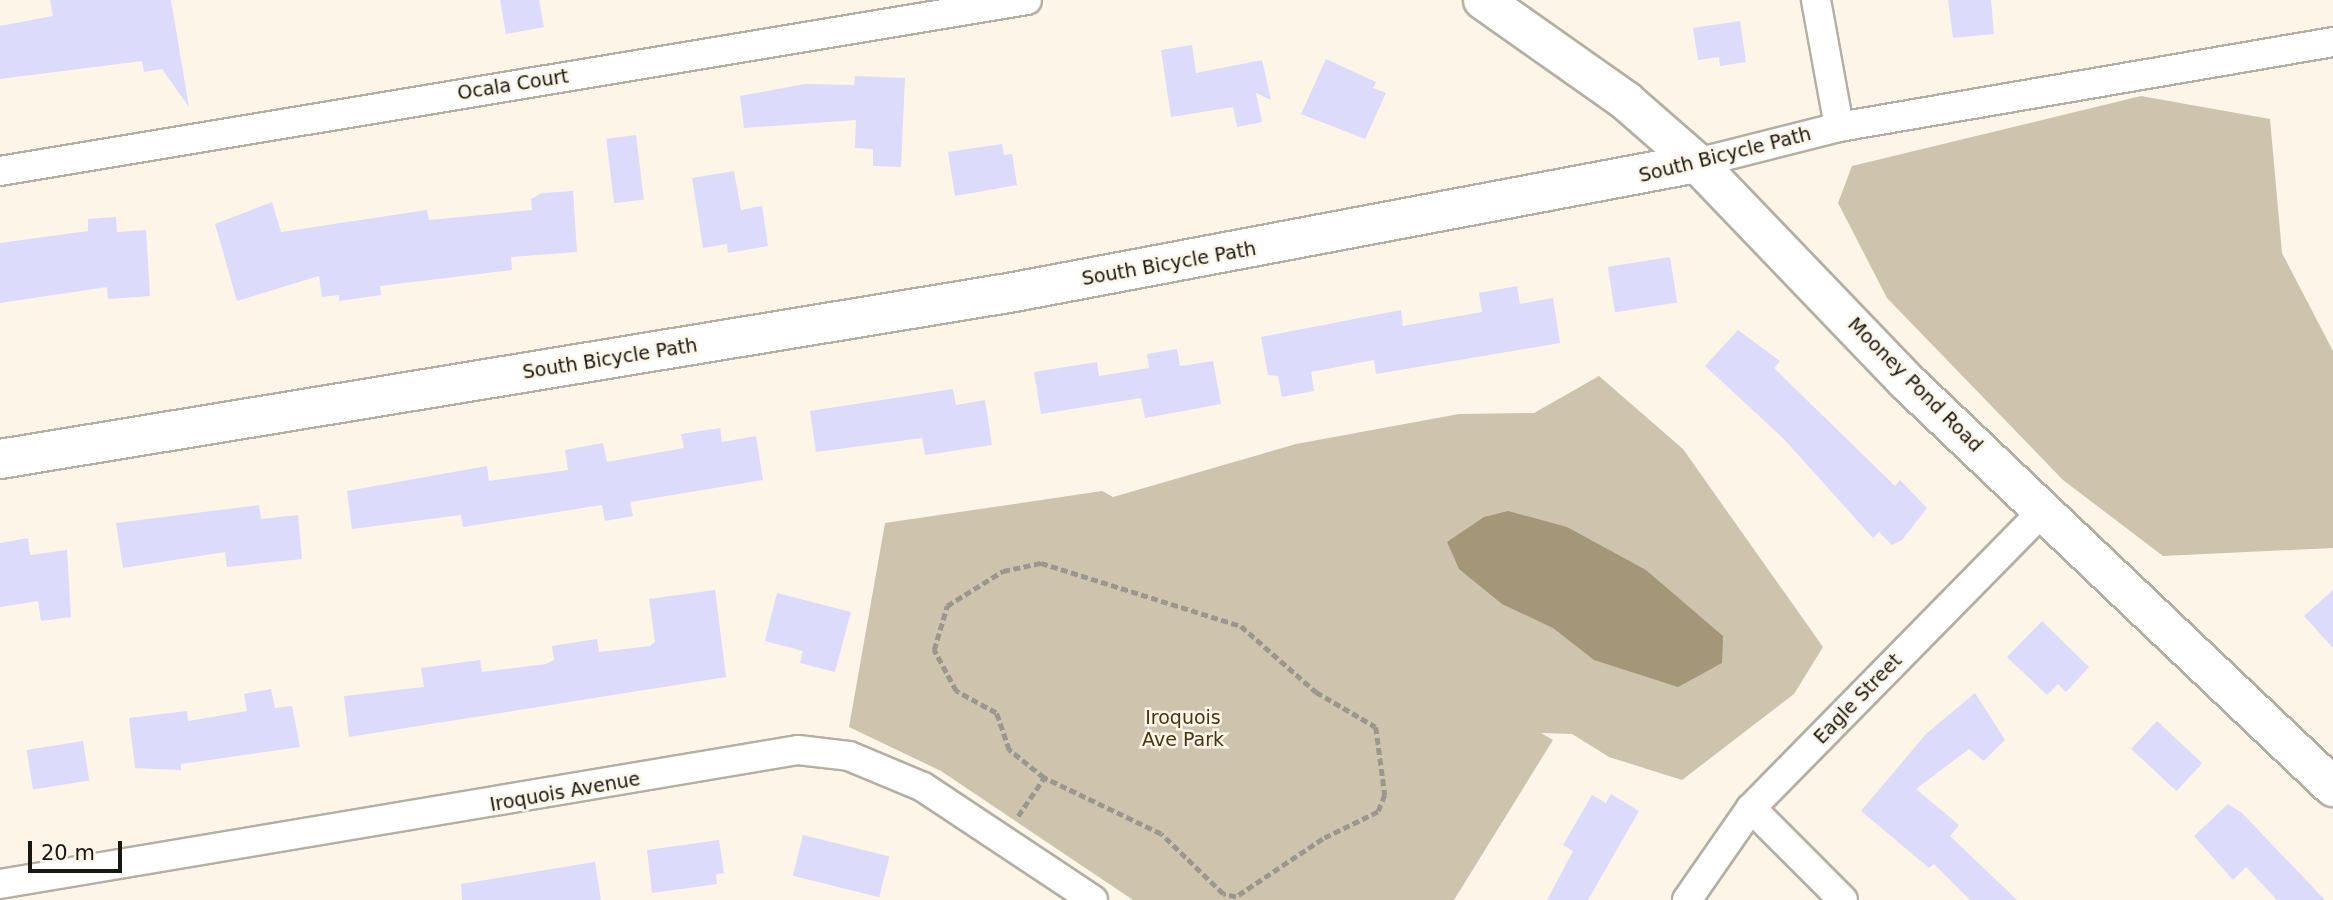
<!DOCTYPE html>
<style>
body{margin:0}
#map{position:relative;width:2333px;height:900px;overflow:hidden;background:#fcf5e8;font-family:"DejaVu Sans",sans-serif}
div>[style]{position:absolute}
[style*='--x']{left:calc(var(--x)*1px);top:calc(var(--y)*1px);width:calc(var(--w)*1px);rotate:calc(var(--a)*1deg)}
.green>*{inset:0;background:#cec4ae}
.water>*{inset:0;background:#a39679}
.building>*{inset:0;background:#dcdbfb;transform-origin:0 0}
.path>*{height:4.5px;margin-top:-2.25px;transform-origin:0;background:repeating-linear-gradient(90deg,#9c978d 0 7px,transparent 0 10.5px)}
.roads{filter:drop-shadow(2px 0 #b5afa3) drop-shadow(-2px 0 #b5afa3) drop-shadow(0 2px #b5afa3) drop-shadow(0 -2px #b5afa3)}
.street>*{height:28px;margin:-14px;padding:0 14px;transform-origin:14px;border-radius:14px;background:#fff}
.secondary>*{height:38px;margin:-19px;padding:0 19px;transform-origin:19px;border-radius:19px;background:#fff}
span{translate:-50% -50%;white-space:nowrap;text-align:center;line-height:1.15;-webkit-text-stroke:5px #fcf5e8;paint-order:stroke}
.street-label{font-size:19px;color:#191712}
.park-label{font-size:19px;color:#45340d}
.scale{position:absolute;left:28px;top:841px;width:94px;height:32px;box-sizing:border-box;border:4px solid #191712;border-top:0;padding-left:9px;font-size:21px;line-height:24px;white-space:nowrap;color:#191712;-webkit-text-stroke:5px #fcf5e8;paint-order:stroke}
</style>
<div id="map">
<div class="green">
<div style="clip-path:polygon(2141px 96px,2270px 119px,2282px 253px,2333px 351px,2333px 548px,2163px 556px,2063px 480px,1887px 298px,1838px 203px,1852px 166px)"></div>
<div style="clip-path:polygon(1599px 376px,1683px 449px,1823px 647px,1794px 694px,1682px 780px,1609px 757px,1572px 734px,1541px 733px,1553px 740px,1454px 900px,1133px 900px,941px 771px,849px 727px,885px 523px,1102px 491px,1113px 497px,1296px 444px,1459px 414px,1534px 413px)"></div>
</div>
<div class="water">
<div style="clip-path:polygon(1508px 511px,1567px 527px,1646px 570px,1723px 636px,1722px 663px,1678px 687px,1594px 660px,1553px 628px,1502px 604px,1459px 569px,1447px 542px,1484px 517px)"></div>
</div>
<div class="building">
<div style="clip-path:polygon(50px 0,171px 0,189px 107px,162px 69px,144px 72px,142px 61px,0 79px,0 26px,53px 16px)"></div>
<div style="clip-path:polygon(500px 0,539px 0,544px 27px,506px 34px)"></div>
<div style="clip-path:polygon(1948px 0,1991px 0,1994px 34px,1953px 38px)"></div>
<div style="clip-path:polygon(1740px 21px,1746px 62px,1720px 66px,1719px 57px,1698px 60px,1693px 28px)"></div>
<div style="clip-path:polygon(1192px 45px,1196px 73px,1262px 60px,1271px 100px,1256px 93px,1262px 122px,1237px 127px,1233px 107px,1171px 117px,1161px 50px)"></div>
<div style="clip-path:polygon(1326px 59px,1376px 82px,1373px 88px,1386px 93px,1365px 139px,1301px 114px)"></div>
<div style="clip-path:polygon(855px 76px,905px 78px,901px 167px,873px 166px,873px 149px,855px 148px,856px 120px,744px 128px,740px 96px,805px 84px,854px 85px)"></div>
<div style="left:636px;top:135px;width:65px;height:30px;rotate:83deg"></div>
<div style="clip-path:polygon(1002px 144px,1004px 155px,1012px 154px,1017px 185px,955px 196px,948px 152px)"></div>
<div style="clip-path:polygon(734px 171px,741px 210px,762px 206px,768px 246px,728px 253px,727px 244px,703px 248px,692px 178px)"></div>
<div style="clip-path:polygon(573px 191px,577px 252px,511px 257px,512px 270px,380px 286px,381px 295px,339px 301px,339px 295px,322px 297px,319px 276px,237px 301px,215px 224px,272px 202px,281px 232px,427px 210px,429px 220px,532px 210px,531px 199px,542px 193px)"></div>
<div style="clip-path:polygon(116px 217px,117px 232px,146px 230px,150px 296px,108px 299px,107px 287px,0 303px,0 243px,88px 231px,88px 219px)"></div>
<div style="left:1670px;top:257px;width:46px;height:63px;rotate:81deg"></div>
<div style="clip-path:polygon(1517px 286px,1520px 304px,1553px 298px,1560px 343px,1376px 374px,1374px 360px,1311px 372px,1314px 391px,1282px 397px,1278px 376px,1268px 375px,1261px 337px,1401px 310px,1403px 326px,1482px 312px,1479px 293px)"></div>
<div style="clip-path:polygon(1738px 330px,1780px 361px,1774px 368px,1895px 486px,1900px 480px,1927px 508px,1902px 540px,1892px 545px,1879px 532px,1873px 538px,1783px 438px,1705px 366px)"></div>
<div style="clip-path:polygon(1177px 349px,1180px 366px,1213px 361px,1221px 404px,1145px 418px,1141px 398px,1041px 414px,1034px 372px,1097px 362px,1099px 376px,1149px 368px,1147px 354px)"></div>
<div style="clip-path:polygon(953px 389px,956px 405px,985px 400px,992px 445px,925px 455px,922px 438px,816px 452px,810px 411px)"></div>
<div style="clip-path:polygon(720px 428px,722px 442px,756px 436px,763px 480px,630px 502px,633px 516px,605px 521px,602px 505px,463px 527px,461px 515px,352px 529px,347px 491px,487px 466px,489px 481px,568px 470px,565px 450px,603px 443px,607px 462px,684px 448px,681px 434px)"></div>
<div style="clip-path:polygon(259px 505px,261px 519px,298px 515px,302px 559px,227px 567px,225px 552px,123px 568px,116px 523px)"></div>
<div style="clip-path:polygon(28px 538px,30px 555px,67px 550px,71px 617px,41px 621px,38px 601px,0 607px,0 543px)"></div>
<div style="clip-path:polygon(715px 590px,726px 677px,349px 737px,344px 696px,424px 687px,421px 668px,480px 660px,482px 672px,546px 664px,554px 660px,552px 646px,597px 639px,599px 652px,650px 646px,655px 642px,649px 599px)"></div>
<div style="clip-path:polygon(2333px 590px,2333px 648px,2304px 616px)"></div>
<div style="clip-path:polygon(777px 593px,851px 612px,835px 672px,800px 663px,803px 651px,765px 641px)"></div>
<div style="clip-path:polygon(2042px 621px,2089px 667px,2066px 692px,2058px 684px,2047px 695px,2007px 657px)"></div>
<div style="clip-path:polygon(271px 689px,275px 708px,292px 706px,300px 747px,181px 764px,181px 770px,135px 768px,129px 718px,187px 711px,188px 721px,247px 711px,244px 694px)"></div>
<div style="clip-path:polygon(1975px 693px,2005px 740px,1984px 761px,1969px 749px,1916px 789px,1959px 825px,1950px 836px,2017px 900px,1970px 900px,1934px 864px,1929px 868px,1861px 811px,1926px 734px)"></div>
<div style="left:2157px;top:721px;width:62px;height:38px;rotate:43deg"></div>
<div style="left:83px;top:741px;width:40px;height:57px;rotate:81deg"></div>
<div style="clip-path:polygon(1611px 794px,1639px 811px,1588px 900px,1547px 900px,1573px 851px,1563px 845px,1592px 795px,1606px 803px)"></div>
<div style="clip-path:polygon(2228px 804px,2242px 813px,2325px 900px,2277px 900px,2246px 867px,2233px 880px,2194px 836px)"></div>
<div style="left:803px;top:835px;width:89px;height:42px;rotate:14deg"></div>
<div style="clip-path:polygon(719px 840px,724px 873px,716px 874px,717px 884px,652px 893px,647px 850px)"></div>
<div style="clip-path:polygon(595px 862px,601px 900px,462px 900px,461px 884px)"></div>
</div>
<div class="path">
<div style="--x:1041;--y:563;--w:210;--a:17.5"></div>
<div style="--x:1241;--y:626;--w:100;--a:41.3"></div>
<div style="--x:1316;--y:692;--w:69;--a:30.3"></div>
<div style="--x:1376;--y:727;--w:69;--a:82.5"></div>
<div style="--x:1385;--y:795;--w:18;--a:112"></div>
<div style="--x:1378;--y:812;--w:61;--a:153.9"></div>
<div style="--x:1323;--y:839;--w:105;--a:146.3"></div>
<div style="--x:1236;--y:897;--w:13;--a:-167"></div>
<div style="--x:1223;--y:894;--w:86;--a:-135.9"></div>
<div style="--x:1161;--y:834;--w:130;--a:-154.4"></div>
<div style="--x:1044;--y:778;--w:45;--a:-141.3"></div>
<div style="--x:1009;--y:750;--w:39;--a:-109"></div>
<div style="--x:996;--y:713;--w:46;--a:-151.2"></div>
<div style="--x:956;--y:691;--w:47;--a:-118.2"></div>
<div style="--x:934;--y:650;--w:46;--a:-73.5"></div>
<div style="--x:947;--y:606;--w:66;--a:-32"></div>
<div style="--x:1003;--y:571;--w:39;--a:-12"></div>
<div style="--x:1018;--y:816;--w:46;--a:-55.6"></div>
</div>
<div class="roads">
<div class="street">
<div style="--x:1816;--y:0;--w:129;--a:79.7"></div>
<div style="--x:1697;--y:163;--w:146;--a:-14.2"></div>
<div style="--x:1839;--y:127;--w:501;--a:-9.76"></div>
<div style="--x:0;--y:171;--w:1041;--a:-9.45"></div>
<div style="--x:1751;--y:808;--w:130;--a:45"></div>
<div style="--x:0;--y:884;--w:809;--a:-9.53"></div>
<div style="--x:798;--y:750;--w:51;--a:6.7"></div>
<div style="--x:849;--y:756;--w:80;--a:22.7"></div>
<div style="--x:923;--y:787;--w:204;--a:33.6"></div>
<div style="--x:1687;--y:900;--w:112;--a:-55.2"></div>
<div style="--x:1751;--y:808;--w:417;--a:-45.5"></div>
</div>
<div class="secondary">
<div style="--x:1483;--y:0;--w:175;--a:35.2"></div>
<div style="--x:1626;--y:101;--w:94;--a:41.1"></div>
<div style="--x:1697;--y:163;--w:303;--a:46.2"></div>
<div style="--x:1907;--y:382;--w:588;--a:43.55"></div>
<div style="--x:0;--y:459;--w:1028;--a:-9.35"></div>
<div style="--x:1014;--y:292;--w:695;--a:-10.7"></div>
</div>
</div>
<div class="street-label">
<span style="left:513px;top:85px;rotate:-9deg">Ocala Court</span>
<span style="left:1725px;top:155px;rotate:-14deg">South Bicycle Path</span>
<span style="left:1169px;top:264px;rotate:-10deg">South Bicycle Path</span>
<span style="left:610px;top:359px;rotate:-9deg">South Bicycle Path</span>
<span style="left:1915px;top:385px;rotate:45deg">Mooney Pond Road</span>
<span style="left:1858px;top:699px;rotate:-46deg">Eagle Street</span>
<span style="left:565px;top:792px;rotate:-10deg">Iroquois Avenue</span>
</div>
<div class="park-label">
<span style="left:1183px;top:729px">Iroquois<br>Ave Park</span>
</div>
<div class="scale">20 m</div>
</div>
